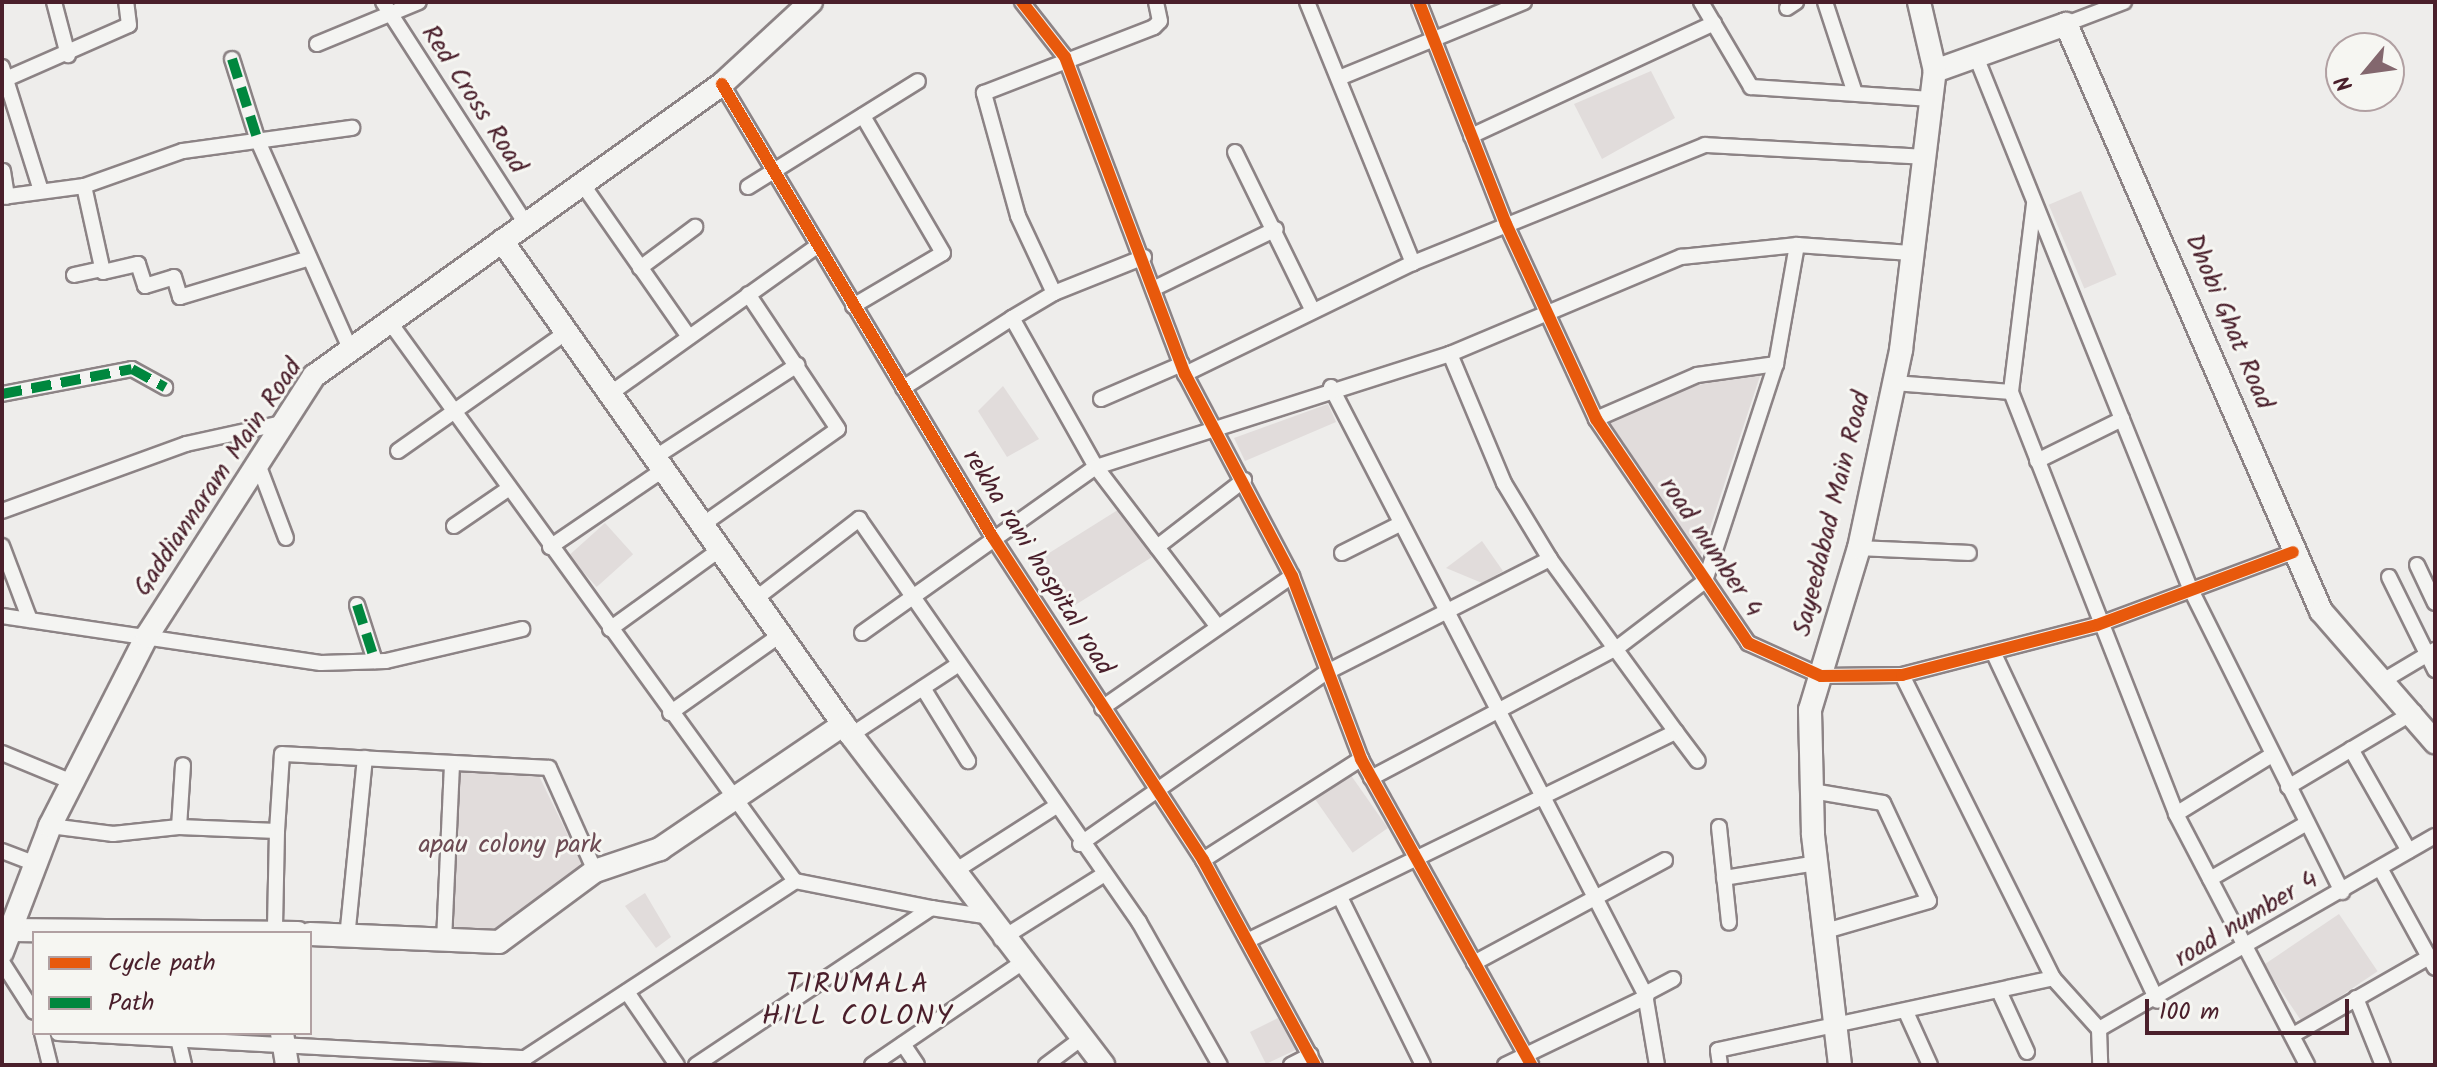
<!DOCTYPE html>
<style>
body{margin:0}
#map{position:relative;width:2437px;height:1067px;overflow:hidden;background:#eeedeb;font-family:Kalam,sans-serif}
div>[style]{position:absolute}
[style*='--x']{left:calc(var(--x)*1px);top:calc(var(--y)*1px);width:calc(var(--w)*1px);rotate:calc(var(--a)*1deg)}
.built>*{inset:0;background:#e2dddc;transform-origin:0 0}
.green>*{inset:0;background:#e1dcdb;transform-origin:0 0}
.roads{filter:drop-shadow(2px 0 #8c8385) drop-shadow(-2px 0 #8c8385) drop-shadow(0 2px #8c8385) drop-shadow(0 -2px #8c8385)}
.street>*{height:14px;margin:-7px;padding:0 7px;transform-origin:7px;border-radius:7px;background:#f4f4f2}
.secondary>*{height:22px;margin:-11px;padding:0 11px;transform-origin:11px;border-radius:11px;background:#f4f4f2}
.quiet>*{height:10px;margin-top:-5px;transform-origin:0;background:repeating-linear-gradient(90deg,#00873e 0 20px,transparent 0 30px)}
.cycleway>*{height:12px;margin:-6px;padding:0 6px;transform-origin:6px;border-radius:6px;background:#e8590c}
span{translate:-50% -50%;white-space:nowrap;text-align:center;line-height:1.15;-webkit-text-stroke:6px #f6f6f2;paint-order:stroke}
.street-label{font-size:26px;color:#4a1f2b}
.park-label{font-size:26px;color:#6d4b54}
.neighbourhood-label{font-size:28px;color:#4a1f2b;letter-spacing:2px}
.frame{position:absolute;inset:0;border:4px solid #4a1f2b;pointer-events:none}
.legend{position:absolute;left:32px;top:931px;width:280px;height:104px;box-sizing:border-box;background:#f6f6f2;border:2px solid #b1a0a2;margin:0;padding:10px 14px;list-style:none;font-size:24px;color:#4a1f2b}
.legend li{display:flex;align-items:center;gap:16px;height:40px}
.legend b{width:40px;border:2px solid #b1a0a2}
.north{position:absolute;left:2325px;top:32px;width:80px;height:80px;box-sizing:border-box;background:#f6f6f2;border:2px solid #b1a0a2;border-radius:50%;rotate:241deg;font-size:22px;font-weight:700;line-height:32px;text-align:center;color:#4a1f2b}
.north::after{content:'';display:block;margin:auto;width:28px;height:36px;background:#83676e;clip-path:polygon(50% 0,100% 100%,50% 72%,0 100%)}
.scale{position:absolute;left:2145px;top:999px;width:204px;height:36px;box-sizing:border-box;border:4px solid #4a1f2b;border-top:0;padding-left:10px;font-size:24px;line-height:28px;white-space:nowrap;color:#4a1f2b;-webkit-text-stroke:6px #f6f6f2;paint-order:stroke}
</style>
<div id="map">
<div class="built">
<div style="left:2081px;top:191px;width:91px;height:35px;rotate:67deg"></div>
</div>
<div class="green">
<div style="clip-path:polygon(1651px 71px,1675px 118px,1602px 159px,1574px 104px)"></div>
<div style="clip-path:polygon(1761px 373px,1699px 561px,1608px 419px,1698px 385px)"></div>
<div style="clip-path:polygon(1003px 386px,1039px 439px,1007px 457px,978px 411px)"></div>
<div style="clip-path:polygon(1328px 404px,1336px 422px,1245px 461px,1234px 438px)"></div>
<div style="left:1121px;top:508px;width:58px;height:105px;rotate:58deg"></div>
<div style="left:605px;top:523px;width:42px;height:49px;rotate:48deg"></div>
<div style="clip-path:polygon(1482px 541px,1503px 571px,1482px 583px,1446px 568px)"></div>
<div style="clip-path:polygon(458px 771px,539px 776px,582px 864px,500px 932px,447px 926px)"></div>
<div style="left:1350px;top:774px;width:66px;height:43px;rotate:55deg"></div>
<div style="clip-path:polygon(645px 893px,671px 937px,656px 948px,625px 906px)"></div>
<div style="left:2339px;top:914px;width:69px;height:91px;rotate:56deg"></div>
<div style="clip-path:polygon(1278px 1018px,1300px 1048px,1266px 1064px,1250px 1032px)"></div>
</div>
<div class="roads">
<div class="street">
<div style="--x:54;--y:2;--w:55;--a:75.2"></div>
<div style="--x:383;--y:2;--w:262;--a:57.2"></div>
<div style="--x:1022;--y:2;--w:70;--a:52"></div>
<div style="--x:1065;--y:57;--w:339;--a:69.3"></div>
<div style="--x:1185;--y:374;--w:229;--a:62.1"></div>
<div style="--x:1292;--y:576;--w:196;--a:69.3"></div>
<div style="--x:1361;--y:759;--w:350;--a:60.9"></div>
<div style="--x:1307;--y:2;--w:282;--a:67.9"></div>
<div style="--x:1419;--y:2;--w:238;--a:68.6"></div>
<div style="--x:1506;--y:224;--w:215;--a:65.2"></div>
<div style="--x:1596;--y:419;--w:271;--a:55.8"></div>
<div style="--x:1748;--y:643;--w:80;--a:24.3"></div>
<div style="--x:1821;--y:676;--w:81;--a:-0.7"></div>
<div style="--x:1902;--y:675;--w:201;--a:-14.4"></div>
<div style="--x:2097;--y:625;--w:209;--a:-20.4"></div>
<div style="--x:1701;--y:2;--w:99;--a:59.5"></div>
<div style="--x:1751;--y:87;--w:181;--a:3.8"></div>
<div style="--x:1825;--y:2;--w:96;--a:71.8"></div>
<div style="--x:1787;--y:8;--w:11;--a:-34"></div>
<div style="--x:2066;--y:24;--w:62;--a:-20.8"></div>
<div style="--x:317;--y:44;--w:110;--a:-22.4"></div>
<div style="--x:232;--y:59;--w:86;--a:72.4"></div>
<div style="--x:258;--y:141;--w:227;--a:66.1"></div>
<div style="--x:1977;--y:59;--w:570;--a:68.07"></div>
<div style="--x:2190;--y:588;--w:340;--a:63.4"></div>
<div style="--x:2;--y:67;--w:130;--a:72.5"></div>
<div style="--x:1339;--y:78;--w:200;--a:-22.3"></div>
<div style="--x:6;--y:79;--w:134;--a:-23.7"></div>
<div style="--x:129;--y:25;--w:23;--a:-97"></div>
<div style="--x:722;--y:84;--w:527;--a:59.15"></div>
<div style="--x:992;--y:536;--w:387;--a:56.9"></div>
<div style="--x:1203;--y:860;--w:234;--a:61.4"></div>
<div style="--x:1471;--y:136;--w:268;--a:-24.9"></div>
<div style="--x:1235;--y:152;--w:177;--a:63.9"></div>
<div style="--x:3;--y:171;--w:26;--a:81"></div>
<div style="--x:583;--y:185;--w:185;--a:55.1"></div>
<div style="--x:84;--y:186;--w:88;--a:77.5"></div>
<div style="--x:103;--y:272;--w:36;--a:-13"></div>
<div style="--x:138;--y:264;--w:23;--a:72"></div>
<div style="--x:145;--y:286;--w:30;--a:-17"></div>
<div style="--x:174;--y:277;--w:21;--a:73"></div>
<div style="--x:180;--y:297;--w:133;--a:-16.7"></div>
<div style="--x:748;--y:187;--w:200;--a:-31.9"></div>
<div style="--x:2;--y:197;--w:83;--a:-7.6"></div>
<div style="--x:84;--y:186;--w:105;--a:-19.5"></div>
<div style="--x:183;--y:151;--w:171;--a:-7.8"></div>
<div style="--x:2034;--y:204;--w:189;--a:97"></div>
<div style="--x:2011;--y:392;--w:453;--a:68.6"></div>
<div style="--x:2176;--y:814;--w:283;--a:62.4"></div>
<div style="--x:640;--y:268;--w:69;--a:-36.7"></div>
<div style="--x:74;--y:275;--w:29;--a:-12"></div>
<div style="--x:1157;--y:287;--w:132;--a:-26"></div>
<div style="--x:1054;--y:293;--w:97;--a:-21.8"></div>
<div style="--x:853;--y:306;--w:104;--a:-30.5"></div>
<div style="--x:943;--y:253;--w:159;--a:-120.3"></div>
<div style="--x:1012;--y:318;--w:49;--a:-30.8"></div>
<div style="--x:1054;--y:293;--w:85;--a:-115.1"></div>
<div style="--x:1018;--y:216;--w:128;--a:-105.5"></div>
<div style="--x:984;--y:93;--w:182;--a:-21.2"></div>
<div style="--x:1154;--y:27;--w:8;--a:-45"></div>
<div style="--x:1160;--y:21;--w:19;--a:-102"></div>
<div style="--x:389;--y:321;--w:692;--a:54.06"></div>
<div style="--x:795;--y:881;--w:139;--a:11.2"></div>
<div style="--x:1185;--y:374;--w:254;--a:-26"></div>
<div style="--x:1413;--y:263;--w:315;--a:-22"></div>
<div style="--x:1705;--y:145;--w:220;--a:3.1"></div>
<div style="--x:1894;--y:383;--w:117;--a:4.4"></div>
<div style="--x:1331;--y:387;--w:683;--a:62.65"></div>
<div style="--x:1645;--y:994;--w:72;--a:80.4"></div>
<div style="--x:903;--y:388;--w:130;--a:-32.7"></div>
<div style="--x:1012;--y:318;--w:171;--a:60.6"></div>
<div style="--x:1096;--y:467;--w:200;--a:52.7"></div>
<div style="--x:611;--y:393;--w:253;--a:-35.5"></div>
<div style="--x:2;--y:394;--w:132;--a:-10.9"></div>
<div style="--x:132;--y:369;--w:38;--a:29"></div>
<div style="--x:1101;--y:399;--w:88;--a:-23.4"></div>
<div style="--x:1596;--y:419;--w:110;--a:-23.5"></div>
<div style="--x:1697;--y:375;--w:80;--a:-7.9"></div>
<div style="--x:398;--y:451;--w:207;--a:-35.2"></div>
<div style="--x:654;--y:458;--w:171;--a:-33"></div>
<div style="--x:2037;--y:461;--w:95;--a:-26.3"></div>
<div style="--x:258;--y:464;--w:79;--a:69.3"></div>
<div style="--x:2;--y:511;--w:196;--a:-20"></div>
<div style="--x:186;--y:444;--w:98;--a:-12.3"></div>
<div style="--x:702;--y:525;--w:166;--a:-35.2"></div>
<div style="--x:838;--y:429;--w:162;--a:-123.7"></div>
<div style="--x:454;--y:526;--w:65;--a:-34.4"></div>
<div style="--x:2;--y:546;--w:79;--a:69.3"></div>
<div style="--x:550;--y:547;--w:137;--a:-34.3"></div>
<div style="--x:1157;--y:547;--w:110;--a:-37.6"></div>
<div style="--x:1859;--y:548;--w:110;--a:2.6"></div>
<div style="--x:1342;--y:553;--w:63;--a:-26.6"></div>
<div style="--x:2417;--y:565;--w:42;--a:64.7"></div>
<div style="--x:2389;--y:577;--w:104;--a:63.7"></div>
<div style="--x:754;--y:600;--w:133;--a:-37.6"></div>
<div style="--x:859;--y:519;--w:491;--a:55.2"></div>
<div style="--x:1139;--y:922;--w:164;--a:60.5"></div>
<div style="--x:357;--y:605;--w:59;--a:72.2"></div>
<div style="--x:2;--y:616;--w:322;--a:8.4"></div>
<div style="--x:321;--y:663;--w:65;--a:-1.8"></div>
<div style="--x:386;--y:661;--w:140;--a:-13.2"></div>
<div style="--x:610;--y:629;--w:135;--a:-35.9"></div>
<div style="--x:862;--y:633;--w:287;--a:-35.4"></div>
<div style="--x:1096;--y:467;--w:372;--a:-17.7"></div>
<div style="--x:1450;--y:354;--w:251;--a:-22.8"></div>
<div style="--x:1681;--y:257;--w:117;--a:-5.9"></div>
<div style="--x:1797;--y:245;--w:114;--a:4"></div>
<div style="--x:1995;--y:656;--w:381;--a:64.8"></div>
<div style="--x:1902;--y:675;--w:339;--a:63.5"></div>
<div style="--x:2381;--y:682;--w:63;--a:-30.7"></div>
<div style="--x:923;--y:688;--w:86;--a:58.3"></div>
<div style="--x:1102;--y:708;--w:231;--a:-34.8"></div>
<div style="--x:670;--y:713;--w:135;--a:-35.3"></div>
<div style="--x:1676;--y:732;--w:36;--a:53"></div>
<div style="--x:851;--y:735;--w:129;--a:-33.3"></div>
<div style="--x:2351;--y:749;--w:117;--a:60.4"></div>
<div style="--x:2;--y:753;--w:76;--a:22.5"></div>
<div style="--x:1371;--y:778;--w:278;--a:-27.9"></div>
<div style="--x:1617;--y:648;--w:111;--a:-37.3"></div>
<div style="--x:1705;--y:581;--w:228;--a:-71.9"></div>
<div style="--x:1776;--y:364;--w:121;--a:-80"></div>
<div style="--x:2288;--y:787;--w:147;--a:-30.8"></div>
<div style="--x:1812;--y:791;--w:72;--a:9.6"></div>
<div style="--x:1883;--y:803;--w:108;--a:64.9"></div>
<div style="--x:1929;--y:901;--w:104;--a:163.8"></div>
<div style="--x:2176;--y:814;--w:113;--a:-31.6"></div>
<div style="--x:50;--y:826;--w:64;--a:7.2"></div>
<div style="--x:113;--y:834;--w:66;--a:-6.1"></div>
<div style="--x:179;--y:827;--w:98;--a:2.3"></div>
<div style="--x:277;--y:831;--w:99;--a:91.2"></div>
<div style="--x:179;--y:827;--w:62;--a:-86.3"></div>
<div style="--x:1719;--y:827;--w:96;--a:84"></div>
<div style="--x:277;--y:831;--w:77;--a:-86.3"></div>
<div style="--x:282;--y:754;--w:267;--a:3"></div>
<div style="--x:549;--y:768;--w:113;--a:65.9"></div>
<div style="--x:1080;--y:844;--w:301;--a:-34.9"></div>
<div style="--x:1327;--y:672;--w:250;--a:-26.9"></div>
<div style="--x:2;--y:851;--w:36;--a:21"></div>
<div style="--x:1203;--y:860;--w:188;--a:-32.6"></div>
<div style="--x:2380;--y:868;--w:114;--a:61.2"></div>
<div style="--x:955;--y:871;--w:117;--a:-32.7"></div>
<div style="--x:1724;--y:878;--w:94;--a:-9.2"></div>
<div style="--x:2210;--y:879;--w:112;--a:-30"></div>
<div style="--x:1340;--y:897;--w:187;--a:63.7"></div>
<div style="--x:347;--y:938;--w:181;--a:-84.3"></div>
<div style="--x:1001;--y:939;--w:120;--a:-32.1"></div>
<div style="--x:1249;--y:940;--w:475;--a:-26"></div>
<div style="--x:1676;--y:732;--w:214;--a:-126.1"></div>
<div style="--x:1550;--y:559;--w:89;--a:-121.2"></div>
<div style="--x:1504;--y:483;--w:140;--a:-112.7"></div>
<div style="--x:444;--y:941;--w:178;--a:-87.4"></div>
<div style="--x:2;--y:962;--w:59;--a:57.4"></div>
<div style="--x:1474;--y:963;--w:217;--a:-28.3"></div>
<div style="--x:1999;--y:991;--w:67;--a:65.3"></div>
<div style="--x:627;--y:992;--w:88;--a:55.6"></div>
<div style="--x:1645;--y:994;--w:32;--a:-28"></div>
<div style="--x:2356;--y:998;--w:72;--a:68.1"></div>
<div style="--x:1906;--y:1012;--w:58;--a:65.6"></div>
<div style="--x:2099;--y:1029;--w:36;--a:88"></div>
<div style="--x:42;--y:1033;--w:33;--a:76"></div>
<div style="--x:58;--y:1033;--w:468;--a:3.1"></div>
<div style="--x:525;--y:1058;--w:323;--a:-33.2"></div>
<div style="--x:2293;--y:1035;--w:157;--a:-29.8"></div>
<div style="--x:179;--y:1043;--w:23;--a:77"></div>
<div style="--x:903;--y:1044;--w:25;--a:56"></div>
<div style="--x:696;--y:1065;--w:283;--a:-33.7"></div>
<div style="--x:931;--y:908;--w:54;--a:8.6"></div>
<div style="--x:872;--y:1065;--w:179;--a:-34.3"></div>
<div style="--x:1046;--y:1065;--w:45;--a:-36.9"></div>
<div style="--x:1291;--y:1065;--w:22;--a:-27"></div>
<div style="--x:1505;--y:1065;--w:157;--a:-25.7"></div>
<div style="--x:1720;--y:1065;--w:15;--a:-98"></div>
<div style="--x:1718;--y:1050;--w:343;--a:-12.1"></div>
<div style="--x:2053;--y:978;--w:69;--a:48"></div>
<div style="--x:2099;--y:1029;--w:387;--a:-29.9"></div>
</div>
<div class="secondary">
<div style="--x:1935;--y:71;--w:139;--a:-19.7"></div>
<div style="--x:2066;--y:24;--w:640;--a:66.52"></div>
<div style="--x:2321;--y:611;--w:174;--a:49"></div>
<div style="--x:502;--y:241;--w:605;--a:54.76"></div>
<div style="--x:851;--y:735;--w:415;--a:52.6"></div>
<div style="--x:11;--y:930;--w:287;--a:0.6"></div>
<div style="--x:310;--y:934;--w:189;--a:2.4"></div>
<div style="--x:499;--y:942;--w:119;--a:-36.5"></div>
<div style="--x:595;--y:871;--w:69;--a:-18.7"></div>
<div style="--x:660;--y:849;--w:222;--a:-34.2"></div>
<div style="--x:2;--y:952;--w:135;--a:-69.1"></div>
<div style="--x:50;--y:826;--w:213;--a:-63"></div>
<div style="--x:147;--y:636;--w:309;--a:-57.3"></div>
<div style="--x:314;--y:376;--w:502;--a:-35.59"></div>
<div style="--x:722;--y:84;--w:121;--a:-42.7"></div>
<div style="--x:282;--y:1033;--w:32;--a:81"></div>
<div style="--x:1840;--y:1065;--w:233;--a:-96.7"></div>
<div style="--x:1813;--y:834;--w:124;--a:-91.4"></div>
<div style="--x:1810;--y:710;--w:169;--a:-73.2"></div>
<div style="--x:1859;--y:548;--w:202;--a:-78"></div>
<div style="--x:1901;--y:350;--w:281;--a:-83.1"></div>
<div style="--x:1935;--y:71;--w:71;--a:-103.1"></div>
</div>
</div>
<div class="quiet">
<div style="--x:232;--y:59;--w:86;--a:72.4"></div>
<div style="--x:2;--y:394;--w:132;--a:-10.9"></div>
<div style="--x:132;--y:369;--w:38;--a:29"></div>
<div style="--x:357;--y:605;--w:59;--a:72.2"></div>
</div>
<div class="cycleway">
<div style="--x:1022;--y:2;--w:70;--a:52"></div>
<div style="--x:1065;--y:57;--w:339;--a:69.3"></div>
<div style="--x:1185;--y:374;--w:229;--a:62.1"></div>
<div style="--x:1292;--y:576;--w:196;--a:69.3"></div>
<div style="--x:1361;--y:759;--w:350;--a:60.9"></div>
<div style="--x:1419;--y:2;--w:238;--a:68.6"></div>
<div style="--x:1506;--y:224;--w:215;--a:65.2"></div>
<div style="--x:1596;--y:419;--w:271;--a:55.8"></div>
<div style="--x:1748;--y:643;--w:80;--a:24.3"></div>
<div style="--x:1821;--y:676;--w:81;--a:-0.7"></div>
<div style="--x:1902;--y:675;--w:201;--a:-14.4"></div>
<div style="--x:2097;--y:625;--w:209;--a:-20.4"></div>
<div style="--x:722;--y:84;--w:527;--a:59.15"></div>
<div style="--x:992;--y:536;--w:387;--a:56.9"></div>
<div style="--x:1203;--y:860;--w:234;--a:61.4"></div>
</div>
<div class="street-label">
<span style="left:473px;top:100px;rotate:57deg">Red Cross Road</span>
<span style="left:2228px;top:322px;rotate:67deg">Dhobi Ghat Road</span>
<span style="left:219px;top:478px;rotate:-56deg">Gaddiannaram Main Road</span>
<span style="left:1833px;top:514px;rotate:-76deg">Sayeedabad Main Road</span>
<span style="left:1710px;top:548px;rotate:56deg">road number 4</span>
<span style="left:1037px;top:563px;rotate:58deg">rekha rani hospital road</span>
<span style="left:2247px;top:920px;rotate:-31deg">road number 4</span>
</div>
<div class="park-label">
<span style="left:510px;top:846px">apau colony park</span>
</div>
<div class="neighbourhood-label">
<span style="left:858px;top:1001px">TIRUMALA<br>HILL COLONY</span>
</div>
<div class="frame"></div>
<ul class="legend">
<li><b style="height:10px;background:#e8590c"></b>Cycle path</li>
<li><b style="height:10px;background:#00873e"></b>Path</li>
</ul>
<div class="north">N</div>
<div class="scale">100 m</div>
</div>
